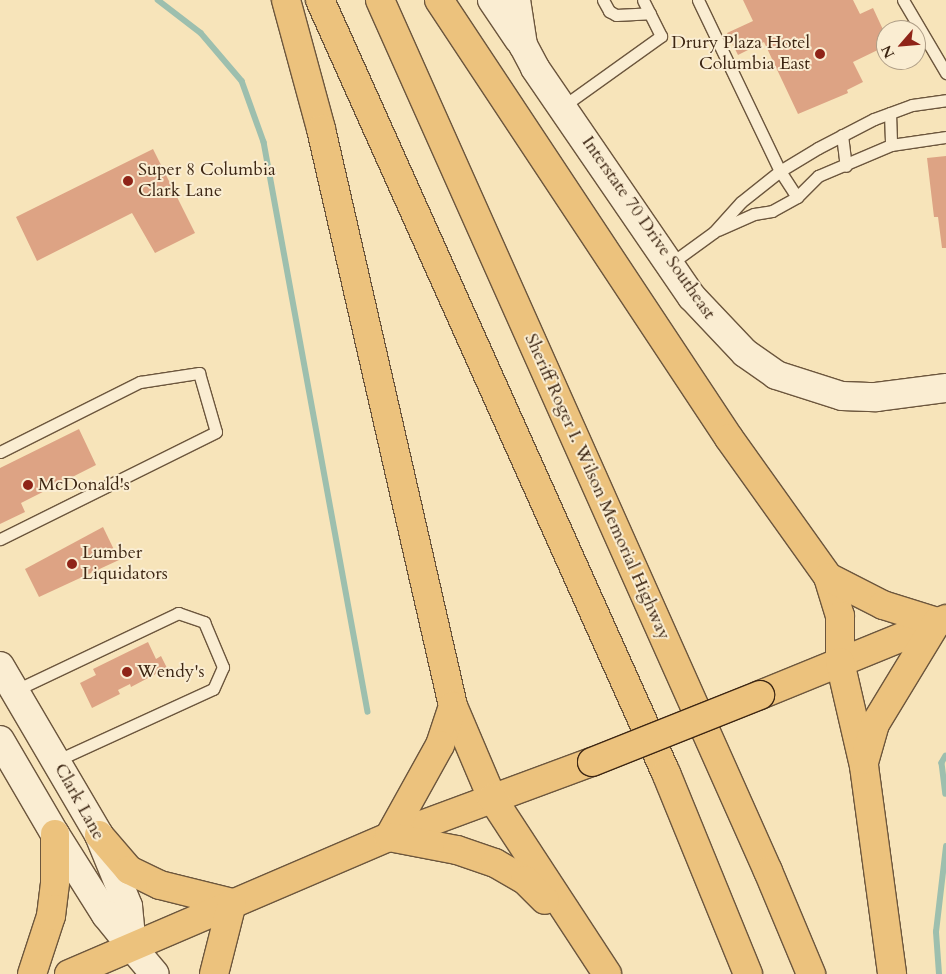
<!DOCTYPE html>
<style>
body{margin:0}
#map{position:relative;width:946px;height:974px;overflow:hidden;background:#f7e4ba;font-family:Cardo,serif}
div>[style]{position:absolute}
[style*='--x']{left:calc(var(--x)*1px);top:calc(var(--y)*1px);width:calc(var(--w)*1px);rotate:calc(var(--a)*1deg)}
.stream>*{height:5.5px;margin:-2.75px;padding:0 2.75px;transform-origin:2.75px;border-radius:2.75px;background:#9dbfae}
.building>*{inset:0;background:#dda384}
.roads{filter:drop-shadow(1px 0 #6c563d) drop-shadow(-1px 0 #6c563d) drop-shadow(0 1px #6c563d) drop-shadow(0 -1px #6c563d)}
.service>*{height:11px;margin:-5.5px;padding:0 5.5px;transform-origin:5.5px;border-radius:5.5px;background:#faedd2}
.tertiary>*{height:28px;margin:-14px;padding:0 14px;transform-origin:14px;border-radius:14px;background:#faedd2}
.secondary>*{height:28px;margin:-14px;padding:0 14px;transform-origin:14px;border-radius:14px;background:#faedd2}
.trunk>*{height:28px;margin:-14px;padding:0 14px;transform-origin:14px;border-radius:14px;background:#ecc27d}
.motorway>*{height:28px;margin:-14px;padding:0 14px;transform-origin:14px;border-radius:14px;background:#ecc27d}
.bridges{filter:drop-shadow(1px 0 #3d2613) drop-shadow(-1px 0 #3d2613) drop-shadow(0 1px #3d2613) drop-shadow(0 -1px #3d2613)}
.trunk-bridge>*{height:28px;margin:-14px;padding:0 14px;transform-origin:14px;border-radius:14px;background:#ecc27d}
.dots>*{width:14px;height:14px;translate:-50% -50%;box-sizing:border-box;border:2px solid #faedd2;border-radius:50%}
span{translate:-50% -50%;white-space:nowrap;text-align:center;line-height:1.15;-webkit-text-stroke:4px #faedd2;paint-order:stroke}
.poi-label{font-size:18px;color:#3d2613}
.right{translate:-100% -50%;text-align:right}
.left{translate:0 -50%;text-align:left}
.street-label{font-size:18px;color:#3d2613}
.north{position:absolute;left:876px;top:20px;width:50px;height:50px;box-sizing:border-box;background:#faedd2;border:1px solid #ae9d86;border-radius:50%;rotate:243deg;font-size:14px;font-weight:700;line-height:20px;text-align:center;color:#3d2613}
.north::after{content:'';display:block;margin:auto;width:18px;height:22px;background:#8f2418;clip-path:polygon(50% 0,100% 100%,50% 72%,0 100%)}
</style>
<div id="map">
<div class="stream">
<div style="--x:158;--y:0;--w:54;--a:37.5"></div>
<div style="--x:201;--y:33;--w:63;--a:49.5"></div>
<div style="--x:242;--y:81;--w:65;--a:70.2"></div>
<div style="--x:264;--y:142;--w:579;--a:79.66"></div>
<div style="--x:946;--y:756;--w:8;--a:120"></div>
<div style="--x:942;--y:763;--w:31;--a:83"></div>
<div style="--x:939;--y:974;--w:42;--a:-94.1"></div>
<div style="--x:936;--y:932;--w:86;--a:-83.3"></div>
</div>
<div class="building">
<div style="clip-path:polygon(743px 0,853px 0,860px 14px,873px 8px,886px 36px,886px 46px,853px 62px,863px 82px,847px 90px,848px 93px,798px 114px,764px 42px,738px 55px,727px 33px,753px 21px)"></div>
<div style="clip-path:polygon(153px 149px,195px 233px,155px 253px,132px 213px,37px 261px,16px 217px)"></div>
<div style="clip-path:polygon(946px 156px,946px 248px,942px 248px,938px 217px,934px 217px,927px 158px)"></div>
<div style="clip-path:polygon(79px 429px,96px 465px,21px 503px,25px 512px,0 524px,0 468px)"></div>
<div style="clip-path:polygon(103px 527px,119px 560px,39px 597px,25px 569px)"></div>
<div style="clip-path:polygon(148px 642px,156px 659px,161px 656px,167px 668px,131px 687px,130px 684px,118px 690px,120px 694px,92px 708px,80px 683px,96px 675px,93px 669px)"></div>
</div>
<div class="roads">
<div class="service">
<div style="--x:603;--y:0;--w:13;--a:61"></div>
<div style="--x:609;--y:11;--w:8;--a:30"></div>
<div style="--x:616;--y:15;--w:34;--a:-3"></div>
<div style="--x:698;--y:0;--w:190;--a:64.4"></div>
<div style="--x:780;--y:171;--w:31;--a:57"></div>
<div style="--x:903;--y:0;--w:85;--a:59.5"></div>
<div style="--x:562;--y:107;--w:122;--a:-35.6"></div>
<div style="--x:661;--y:36;--w:40;--a:-116.6"></div>
<div style="--x:890;--y:113;--w:32;--a:88"></div>
<div style="--x:842;--y:135;--w:31;--a:83"></div>
<div style="--x:718;--y:230;--w:39;--a:-24"></div>
<div style="--x:754;--y:214;--w:18;--a:-9"></div>
<div style="--x:772;--y:211;--w:29;--a:-29"></div>
<div style="--x:797;--y:197;--w:30;--a:-45"></div>
<div style="--x:818;--y:176;--w:79;--a:-23"></div>
<div style="--x:891;--y:145;--w:56;--a:-8.3"></div>
<div style="--x:670;--y:264;--w:54;--a:-36"></div>
<div style="--x:714;--y:232;--w:40;--a:-48"></div>
<div style="--x:741;--y:202;--w:50;--a:-38.5"></div>
<div style="--x:780;--y:171;--w:44;--a:-31.2"></div>
<div style="--x:818;--y:148;--w:63;--a:-27.4"></div>
<div style="--x:874;--y:119;--w:40;--a:-20.2"></div>
<div style="--x:912;--y:105;--w:34;--a:-8"></div>
<div style="--x:0;--y:452;--w:157;--a:-26.6"></div>
<div style="--x:140;--y:382;--w:60;--a:-8.7"></div>
<div style="--x:199;--y:373;--w:61;--a:73.9"></div>
<div style="--x:216;--y:432;--w:241;--a:153.6"></div>
<div style="--x:14;--y:691;--w:182;--a:-25.4"></div>
<div style="--x:178;--y:613;--w:28;--a:19"></div>
<div style="--x:204;--y:622;--w:49;--a:67.1"></div>
<div style="--x:223;--y:667;--w:24;--a:114"></div>
<div style="--x:213;--y:689;--w:173;--a:155.4"></div>
</div>
<div class="tertiary">
<div style="--x:492;--y:0;--w:48;--a:56"></div>
<div style="--x:516;--y:0;--w:46;--a:81.2"></div>
<div style="--x:523;--y:45;--w:26;--a:62"></div>
<div style="--x:535;--y:68;--w:278;--a:55.6"></div>
<div style="--x:692;--y:297;--w:77;--a:46.6"></div>
<div style="--x:745;--y:353;--w:38;--a:35"></div>
<div style="--x:776;--y:375;--w:69;--a:17.7"></div>
<div style="--x:842;--y:396;--w:34;--a:2"></div>
<div style="--x:876;--y:397;--w:71;--a:-7.3"></div>
<div style="--x:132;--y:947;--w:35;--a:50"></div>
</div>
<div class="secondary">
<div style="--x:0;--y:666;--w:196;--a:59.6"></div>
<div style="--x:99;--y:835;--w:77;--a:67.8"></div>
<div style="--x:128;--y:906;--w:41;--a:84.4"></div>
<div style="--x:0;--y:740;--w:109;--a:59.7"></div>
<div style="--x:55;--y:834;--w:96;--a:57.8"></div>
<div style="--x:106;--y:915;--w:41;--a:50.9"></div>
</div>
<div class="trunk">
<div style="--x:760;--y:695;--w:201;--a:-22.2"></div>
<div style="--x:99;--y:835;--w:46;--a:49.4"></div>
<div style="--x:129;--y:870;--w:34;--a:26"></div>
<div style="--x:160;--y:885;--w:74;--a:14"></div>
<div style="--x:32;--y:974;--w:61;--a:-71.9"></div>
<div style="--x:51;--y:916;--w:34;--a:-83"></div>
<div style="--x:55;--y:882;--w:48;--a:-90"></div>
<div style="--x:69;--y:974;--w:348;--a:-23.2"></div>
<div style="--x:389;--y:837;--w:216;--a:-20.3"></div>
<div style="--x:214;--y:974;--w:73;--a:-75.8"></div>
</div>
<div class="motorway">
<div style="--x:286;--y:0;--w:134;--a:74.8"></div>
<div style="--x:321;--y:129;--w:592;--a:77.11"></div>
<div style="--x:453;--y:706;--w:100;--a:67"></div>
<div style="--x:492;--y:798;--w:210;--a:56.8"></div>
<div style="--x:320;--y:0;--w:847;--a:65.89"></div>
<div style="--x:666;--y:773;--w:217;--a:67.8"></div>
<div style="--x:380;--y:0;--w:954;--a:65.99"></div>
<div style="--x:768;--y:871;--w:112;--a:67.3"></div>
<div style="--x:439;--y:0;--w:525;--a:56.49"></div>
<div style="--x:729;--y:438;--w:171;--a:54.5"></div>
<div style="--x:828;--y:577;--w:41;--a:72.9"></div>
<div style="--x:840;--y:616;--w:46;--a:90"></div>
<div style="--x:840;--y:662;--w:107;--a:77"></div>
<div style="--x:864;--y:766;--w:210;--a:82.3"></div>
<div style="--x:828;--y:577;--w:62;--a:27"></div>
<div style="--x:883;--y:605;--w:57;--a:17.5"></div>
<div style="--x:937;--y:622;--w:119;--a:121.3"></div>
<div style="--x:875;--y:724;--w:37;--a:106"></div>
<div style="--x:453;--y:706;--w:41;--a:108.4"></div>
<div style="--x:440;--y:745;--w:105;--a:119"></div>
<div style="--x:389;--y:837;--w:69;--a:10.8"></div>
<div style="--x:457;--y:850;--w:40;--a:18.9"></div>
<div style="--x:495;--y:863;--w:34;--a:30"></div>
<div style="--x:525;--y:880;--w:28;--a:45"></div>
</div>
</div>
<div class="bridges">
<div class="trunk-bridge">
<div style="--x:592;--y:762;--w:181;--a:-21.7"></div>
</div>
</div>
<div class="dots">
<div style="left:820px;top:54px;background:#8f2418"></div>
<div style="left:128px;top:181px;background:#8f2418"></div>
<div style="left:28px;top:485px;background:#8f2418"></div>
<div style="left:72px;top:564px;background:#8f2418"></div>
<div style="left:127px;top:672px;background:#8f2418"></div>
</div>
<div class="poi-label">
<span class="right" style="left:810px;top:54px">Drury Plaza Hotel<br>Columbia East</span>
<span class="left" style="left:138px;top:181px">Super 8 Columbia<br>Clark Lane</span>
<span class="left" style="left:38px;top:485px">McDonald's</span>
<span class="left" style="left:82px;top:564px">Lumber<br>Liquidators</span>
<span class="left" style="left:137px;top:672px">Wendy's</span>
</div>
<div class="street-label">
<span style="left:648px;top:228px;rotate:55deg">Interstate 70 Drive Southeast</span>
<span style="left:597px;top:487px;rotate:66deg">Sheriff Roger I. Wilson Memorial Highway</span>
<span style="left:79px;top:802px;rotate:61deg">Clark Lane</span>
</div>
<div class="north">N</div>
</div>
